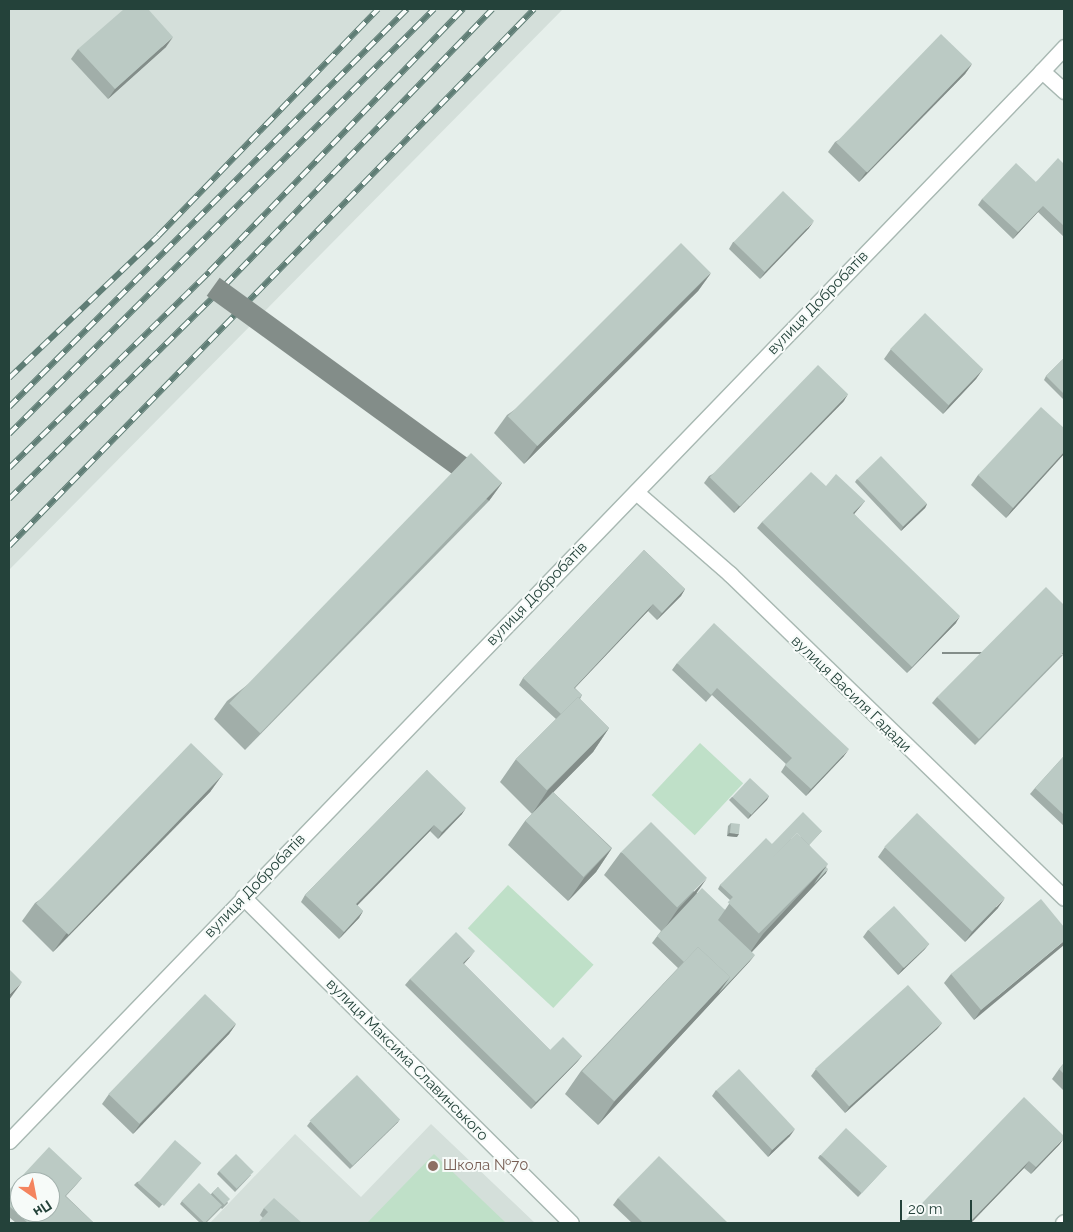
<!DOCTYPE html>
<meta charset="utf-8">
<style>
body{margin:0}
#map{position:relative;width:1073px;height:1232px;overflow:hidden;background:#e6efeb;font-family:Raleway,sans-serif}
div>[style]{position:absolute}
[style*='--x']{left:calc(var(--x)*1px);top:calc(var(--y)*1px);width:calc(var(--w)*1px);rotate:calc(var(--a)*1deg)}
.built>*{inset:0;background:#d4dfda}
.green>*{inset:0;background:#bfe0c8;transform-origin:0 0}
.roads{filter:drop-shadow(1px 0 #a8b8b2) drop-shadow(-1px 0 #a8b8b2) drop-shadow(0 1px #a8b8b2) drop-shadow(0 -1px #a8b8b2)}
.minor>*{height:15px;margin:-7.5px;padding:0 7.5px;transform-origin:7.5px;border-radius:7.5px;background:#fff}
.tertiary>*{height:15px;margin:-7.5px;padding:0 7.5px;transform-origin:7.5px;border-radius:7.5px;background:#fff}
.rail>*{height:5.5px;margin-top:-2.75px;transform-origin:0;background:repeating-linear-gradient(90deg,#f7fbf9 0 11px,#5f7d75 0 22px);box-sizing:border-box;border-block:1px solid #5f7d75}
.wall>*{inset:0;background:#a1aea9}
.shaded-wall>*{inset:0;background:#838d89;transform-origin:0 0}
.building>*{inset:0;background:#bbcac4;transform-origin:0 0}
.dots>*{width:14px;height:14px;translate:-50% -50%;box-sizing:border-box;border:2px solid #f7fbf9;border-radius:50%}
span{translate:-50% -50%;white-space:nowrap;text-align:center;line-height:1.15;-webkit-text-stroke:4px #f7fbf9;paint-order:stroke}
.street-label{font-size:15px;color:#24423a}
.education-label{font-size:15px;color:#785e54}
.left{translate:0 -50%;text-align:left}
.frame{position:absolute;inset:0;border:10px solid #24423a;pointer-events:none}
.north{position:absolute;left:10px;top:1172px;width:50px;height:50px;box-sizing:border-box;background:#f7fbf9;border:1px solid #a3b1ad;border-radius:50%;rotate:147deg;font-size:14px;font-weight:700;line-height:20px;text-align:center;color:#24423a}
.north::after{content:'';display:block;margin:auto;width:18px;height:22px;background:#f4845f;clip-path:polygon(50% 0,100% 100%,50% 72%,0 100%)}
.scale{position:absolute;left:900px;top:1200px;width:72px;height:22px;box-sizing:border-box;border:2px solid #24423a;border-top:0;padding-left:6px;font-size:15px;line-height:18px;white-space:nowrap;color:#24423a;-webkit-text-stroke:4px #f7fbf9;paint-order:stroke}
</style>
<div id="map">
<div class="built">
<div style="clip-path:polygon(9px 9px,563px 9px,9px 570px)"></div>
<div style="clip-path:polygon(431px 1124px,535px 1223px,210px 1223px,295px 1134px,361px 1197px)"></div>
</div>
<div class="green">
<div style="left:700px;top:743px;width:59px;height:71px;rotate:43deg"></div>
<div style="left:508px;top:885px;width:117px;height:59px;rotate:43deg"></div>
<div style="clip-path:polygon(434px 1154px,505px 1222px,503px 1223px,367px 1223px)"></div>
</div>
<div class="roads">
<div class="minor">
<div style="--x:1042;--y:71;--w:33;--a:-47"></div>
<div style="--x:636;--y:492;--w:125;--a:41.1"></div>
<div style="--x:730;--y:574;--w:465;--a:44.1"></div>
<div style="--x:243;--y:897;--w:462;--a:44.8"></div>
<div style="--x:1063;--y:1223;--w:1;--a:-45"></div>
</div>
<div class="tertiary">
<div style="--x:9;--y:1141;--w:1487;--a:-46.01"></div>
<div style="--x:1042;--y:71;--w:30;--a:42"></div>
</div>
</div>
<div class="rail">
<div style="--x:9;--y:378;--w:206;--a:-43.6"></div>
<div style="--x:158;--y:236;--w:316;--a:-45.9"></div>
<div style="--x:9;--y:407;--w:563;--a:-45"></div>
<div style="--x:9;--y:434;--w:601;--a:-45"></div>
<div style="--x:9;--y:468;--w:280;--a:-44.4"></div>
<div style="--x:209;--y:272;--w:366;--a:-46"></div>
<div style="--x:9;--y:499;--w:304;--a:-44.7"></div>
<div style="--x:225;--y:285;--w:384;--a:-45.9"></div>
<div style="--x:9;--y:546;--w:751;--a:-45.65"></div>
</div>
<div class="wall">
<div style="clip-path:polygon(166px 47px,108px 99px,71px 59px,78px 49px)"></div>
<div style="clip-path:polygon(972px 64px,965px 74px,859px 182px,828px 152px,835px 142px)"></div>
<div style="clip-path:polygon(1064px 164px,1064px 237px,1038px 212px,1013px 239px,978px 205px,982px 199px,1036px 182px)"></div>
<div style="clip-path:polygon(809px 228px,760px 279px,729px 249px,733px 242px)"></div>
<div style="clip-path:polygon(711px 273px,698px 291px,524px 464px,494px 433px,507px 415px)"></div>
<div style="clip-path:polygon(891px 349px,983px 369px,976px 379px,943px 414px,884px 359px)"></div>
<div style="clip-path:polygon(1064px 358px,1064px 400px,1044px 380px,1046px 376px)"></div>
<div style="clip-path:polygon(844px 401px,734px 513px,704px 483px,709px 476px)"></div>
<div style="clip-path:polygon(1064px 428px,1064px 454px,1006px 518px,971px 485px,978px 475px)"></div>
<div style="clip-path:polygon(857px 479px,927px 504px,925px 508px,901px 531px,855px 482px)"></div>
<div style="clip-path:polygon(502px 483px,489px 501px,245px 750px,214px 719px,227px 701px)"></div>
<div style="clip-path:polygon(826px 486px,865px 501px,854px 514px,956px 623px,907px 673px,757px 528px,762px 522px)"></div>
<div style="clip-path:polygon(644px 550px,685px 589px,681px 596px,657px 620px,648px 611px,575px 688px,582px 695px,580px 699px,609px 728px,593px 752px,553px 792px,612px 848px,596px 872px,568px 901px,508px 845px,525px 821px,552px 793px,532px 814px,500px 782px,516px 759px,556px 719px,519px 685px,523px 678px)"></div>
<div style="clip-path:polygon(1064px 654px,975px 745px,932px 703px,937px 697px)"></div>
<div style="clip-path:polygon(677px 663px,844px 756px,806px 796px,781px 772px,786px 764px,712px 695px,706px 702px,672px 670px)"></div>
<div style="clip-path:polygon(1064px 756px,1064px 826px,1030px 794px,1035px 788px)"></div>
<div style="clip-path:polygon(427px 770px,462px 814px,438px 839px,430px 831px,357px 905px,363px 911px,359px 918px,339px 939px,301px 902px,305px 895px)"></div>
<div style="clip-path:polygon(223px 774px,210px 792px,53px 952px,22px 921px,35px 903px)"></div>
<div style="clip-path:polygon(769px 796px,748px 819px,729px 800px,732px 797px)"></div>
<div style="clip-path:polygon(731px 823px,737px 837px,727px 836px,728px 826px)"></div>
<div style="clip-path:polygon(822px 831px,809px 845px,826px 867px,826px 873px,752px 952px,750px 961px,598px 1125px,565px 1094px,581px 1071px,678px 968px,652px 943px,661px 931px,604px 875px,621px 852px,697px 893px,725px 910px,731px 901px,718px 889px,720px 885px,772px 844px)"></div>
<div style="clip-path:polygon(885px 847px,998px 908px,965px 942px,878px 857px)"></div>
<div style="clip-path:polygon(1064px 927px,974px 1020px,944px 983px,951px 974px)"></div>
<div style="clip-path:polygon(868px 930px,929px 944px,924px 950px,898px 975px,863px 937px)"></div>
<div style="clip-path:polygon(470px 957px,464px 964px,550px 1050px,582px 1056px,577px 1062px,531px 1109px,405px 985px,410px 979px)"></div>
<div style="clip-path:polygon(942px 1023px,937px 1029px,845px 1113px,811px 1076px,816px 1069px)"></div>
<div style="clip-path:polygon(236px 1024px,229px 1034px,133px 1134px,102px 1104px,109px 1094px)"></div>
<div style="clip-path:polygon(1064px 1063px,1064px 1091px,1052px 1079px,1059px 1069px)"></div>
<div style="clip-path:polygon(716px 1090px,790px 1136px,768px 1157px,712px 1096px)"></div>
<div style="clip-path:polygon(310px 1122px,398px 1122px,350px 1169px,307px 1126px)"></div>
<div style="clip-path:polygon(1060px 1144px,1031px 1174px,1024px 1168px,971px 1223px,903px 1223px)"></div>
<div style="clip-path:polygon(820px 1155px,887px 1166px,858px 1197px,818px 1158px)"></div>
<div style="clip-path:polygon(201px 1163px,159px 1208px,134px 1185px,137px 1182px)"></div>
<div style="clip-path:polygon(219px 1171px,251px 1175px,235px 1192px,217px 1174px)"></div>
<div style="clip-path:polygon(82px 1178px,77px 1184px,66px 1196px,94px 1223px,16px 1223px,9px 1217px,9px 1190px)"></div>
<div style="clip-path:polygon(218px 1187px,228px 1203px,222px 1209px,221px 1208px,206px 1223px,200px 1223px,180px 1204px,182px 1201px,211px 1194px)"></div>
<div style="clip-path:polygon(618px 1198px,728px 1223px,632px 1223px,613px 1205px)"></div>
<div style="clip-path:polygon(264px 1208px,302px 1223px,263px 1218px,260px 1215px)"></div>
</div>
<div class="shaded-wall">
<div style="clip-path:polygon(173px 37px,166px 47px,108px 99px,115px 89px)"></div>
<div style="clip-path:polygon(972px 64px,965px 74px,859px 182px,866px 172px)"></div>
<div style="clip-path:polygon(1043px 206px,1038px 212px,1013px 239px,1018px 232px)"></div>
<div style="clip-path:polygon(814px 221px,809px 228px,760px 279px,765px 272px)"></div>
<div style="clip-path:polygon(711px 273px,698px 291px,524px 464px,537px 446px)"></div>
<div style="clip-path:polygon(983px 369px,976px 379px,943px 414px,950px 404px)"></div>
<div style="clip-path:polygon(848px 394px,844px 401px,734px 513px,739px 506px)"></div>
<div style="clip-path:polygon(1064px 452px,1064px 454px,1006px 518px,1013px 508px)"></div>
<div style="left:502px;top:483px;width:22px;height:349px;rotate:126deg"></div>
<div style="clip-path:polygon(865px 501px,860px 507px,849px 520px,853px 513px)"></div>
<div style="clip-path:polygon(927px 504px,925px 508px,901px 531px,903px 527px)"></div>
<div style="clip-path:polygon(685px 589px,681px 596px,657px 620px,662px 613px)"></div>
<div style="clip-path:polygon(653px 604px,648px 611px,569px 694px,574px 688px)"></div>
<div style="clip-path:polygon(960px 616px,956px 623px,907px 673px,912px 667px)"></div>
<div style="left:1064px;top:652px;width:2px;height:122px;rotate:90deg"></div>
<div style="clip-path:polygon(609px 728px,593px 752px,532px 814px,548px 790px)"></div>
<div style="clip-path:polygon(849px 749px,844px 756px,806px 796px,811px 789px)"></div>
<div style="clip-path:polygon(223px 774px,210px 792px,53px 952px,66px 934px)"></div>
<div style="clip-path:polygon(769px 796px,767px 800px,748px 819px,750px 815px)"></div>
<div style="clip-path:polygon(466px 808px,462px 814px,438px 839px,442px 832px)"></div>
<div style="clip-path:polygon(434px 825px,430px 831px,352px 911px,356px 904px)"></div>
<div style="clip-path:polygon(729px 833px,739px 834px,737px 837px,727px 836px)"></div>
<div style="clip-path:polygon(612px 848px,596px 872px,568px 901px,584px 878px)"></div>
<div style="clip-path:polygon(828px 864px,814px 884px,828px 869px,826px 873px,746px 958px,763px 934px)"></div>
<div style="clip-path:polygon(707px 878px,691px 901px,662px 932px,678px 909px)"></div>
<div style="clip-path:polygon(1005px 898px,998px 908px,965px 942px,972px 932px)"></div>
<div style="clip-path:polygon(363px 911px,359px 918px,339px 939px,344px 932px)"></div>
<div style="clip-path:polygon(1064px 941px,1064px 945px,974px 1020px,981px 1010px)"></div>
<div style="clip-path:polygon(929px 944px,924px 950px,898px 975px,903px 968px)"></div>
<div style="clip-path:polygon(475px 951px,470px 957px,458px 970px,463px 963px)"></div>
<div style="clip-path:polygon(755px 955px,750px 961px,598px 1125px,614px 1102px,730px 977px)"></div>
<div style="clip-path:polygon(22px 982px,9px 1000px,9px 995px)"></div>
<div style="clip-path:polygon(942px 1023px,937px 1029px,845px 1113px,850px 1106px)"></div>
<div style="clip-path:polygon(236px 1024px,229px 1034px,133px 1134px,140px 1124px)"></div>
<div style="clip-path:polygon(582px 1056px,577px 1062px,531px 1109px,536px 1102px)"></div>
<div style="clip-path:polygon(400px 1119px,398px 1122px,350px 1169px)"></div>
<div style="clip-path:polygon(795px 1129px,790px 1136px,768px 1157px,772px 1150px)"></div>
<div style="clip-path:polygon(1064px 1138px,1060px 1144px,1031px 1174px,1036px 1167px)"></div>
<div style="clip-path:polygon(1029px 1161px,1024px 1168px,971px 1223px,969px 1223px)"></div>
</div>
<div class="building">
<div style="clip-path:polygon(124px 9px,148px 9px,173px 37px,115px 89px,78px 49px)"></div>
<div style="left:941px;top:34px;width:43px;height:151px;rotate:44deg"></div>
<div style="clip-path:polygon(1058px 158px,1064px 164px,1064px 226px,1043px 206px,1018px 232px,982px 199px,1016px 163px,1036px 182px)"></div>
<div style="left:783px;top:191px;width:43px;height:71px;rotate:44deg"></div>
<div style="left:681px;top:243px;width:42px;height:245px;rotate:45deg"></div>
<div style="left:925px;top:313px;width:81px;height:50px;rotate:44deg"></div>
<div style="clip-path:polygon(1064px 358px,1064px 394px,1046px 376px)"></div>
<div style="left:818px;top:365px;width:42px;height:156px;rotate:44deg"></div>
<div style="clip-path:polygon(1041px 407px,1064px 428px,1064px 452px,1013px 508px,978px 475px)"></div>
<div style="left:471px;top:453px;width:43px;height:348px;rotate:44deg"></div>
<div style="left:881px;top:456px;width:66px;height:33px;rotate:46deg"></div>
<div style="clip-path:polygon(811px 472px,826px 486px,836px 474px,865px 501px,853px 513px,960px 616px,912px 667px,762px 522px)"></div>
<div style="clip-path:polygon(644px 550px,685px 589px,662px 613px,653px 604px,574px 688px,582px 695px,579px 698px,578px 697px,561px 714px,523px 678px)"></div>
<div style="clip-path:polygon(1046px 587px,1064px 605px,1064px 652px,979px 739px,937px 697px)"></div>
<div style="clip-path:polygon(714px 623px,849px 749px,811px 789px,785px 765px,792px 758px,717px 688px,711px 695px,677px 663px)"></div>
<div style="left:578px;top:697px;width:44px;height:88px;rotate:45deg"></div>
<div style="left:191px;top:743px;width:45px;height:223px;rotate:44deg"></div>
<div style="clip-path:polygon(1064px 756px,1064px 815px,1035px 788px)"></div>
<div style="clip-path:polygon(427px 770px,466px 808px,442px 832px,434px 825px,356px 904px,363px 911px,344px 932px,305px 895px)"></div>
<div style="left:750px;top:778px;width:26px;height:26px;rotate:43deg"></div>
<div style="left:553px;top:792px;width:81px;height:40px;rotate:44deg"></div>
<div style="clip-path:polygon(803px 812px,822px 831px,809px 845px,797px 833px,734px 898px,720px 885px,766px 838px,772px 844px)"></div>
<div style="left:917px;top:813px;width:122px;height:47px;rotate:44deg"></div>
<div style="left:651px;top:822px;width:79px;height:42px;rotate:45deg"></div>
<div style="left:731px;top:823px;width:9px;height:10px;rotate:6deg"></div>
<div style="left:797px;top:833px;width:44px;height:98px;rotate:45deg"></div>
<div style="clip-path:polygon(826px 867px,828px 869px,814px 884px)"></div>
<div style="clip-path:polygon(702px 888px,725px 910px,718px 920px,755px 955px,718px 994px,730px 977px,698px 947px,684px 962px,657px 936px)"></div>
<div style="clip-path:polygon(1041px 899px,1064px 927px,1064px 941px,981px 1010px,951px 974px)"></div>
<div style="left:894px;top:906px;width:52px;height:35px;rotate:47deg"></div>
<div style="clip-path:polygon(456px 932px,475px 951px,463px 963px,550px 1050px,563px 1037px,582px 1056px,536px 1102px,410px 979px)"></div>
<div style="left:698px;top:947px;width:44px;height:170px;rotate:43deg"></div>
<div style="clip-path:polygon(9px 969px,22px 982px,9px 995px)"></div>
<div style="left:908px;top:985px;width:51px;height:125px;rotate:48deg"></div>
<div style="left:205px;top:994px;width:43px;height:139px;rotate:44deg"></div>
<div style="clip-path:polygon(1064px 1063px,1064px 1074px,1059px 1069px)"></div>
<div style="left:739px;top:1069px;width:82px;height:31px;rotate:47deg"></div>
<div style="left:357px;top:1075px;width:62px;height:66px;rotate:46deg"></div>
<div style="clip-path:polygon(1024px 1097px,1064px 1136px,1064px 1138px,1036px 1167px,1029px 1161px,969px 1223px,903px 1223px)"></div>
<div style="left:846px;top:1128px;width:56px;height:37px;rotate:43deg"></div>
<div style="left:175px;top:1140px;width:35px;height:57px;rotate:41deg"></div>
<div style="clip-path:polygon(evenodd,49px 1147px,82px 1178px,65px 1196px,94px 1223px,28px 1223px,9px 1206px,9px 1190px,49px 1147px,20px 1182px,50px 1182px,50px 1212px,20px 1212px,20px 1182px)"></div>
<div style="left:236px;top:1154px;width:25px;height:24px;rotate:45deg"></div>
<div style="clip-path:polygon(659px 1156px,728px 1223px,643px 1223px,618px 1198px)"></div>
<div style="left:199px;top:1183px;width:32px;height:25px;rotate:44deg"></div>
<div style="left:218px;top:1187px;width:17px;height:8px;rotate:45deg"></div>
<div style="clip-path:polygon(274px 1198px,302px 1223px,258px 1223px,268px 1212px,264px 1208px)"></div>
</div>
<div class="dots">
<div style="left:433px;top:1166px;background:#8d6e63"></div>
</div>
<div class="street-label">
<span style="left:818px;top:303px;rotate:-46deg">вулиця Добробатів</span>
<span style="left:537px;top:594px;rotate:-46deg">вулиця Добробатів</span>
<span style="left:851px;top:694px;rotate:44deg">вулиця Василя Гадади</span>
<span style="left:255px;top:886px;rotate:-46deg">вулиця Добробатів</span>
<span style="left:407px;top:1060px;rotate:45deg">вулиця Максима Славинського</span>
</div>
<div class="education-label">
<span class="left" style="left:443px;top:1166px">Школа №70</span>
</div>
<div class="frame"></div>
<div class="north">Пн</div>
<div class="scale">20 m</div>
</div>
